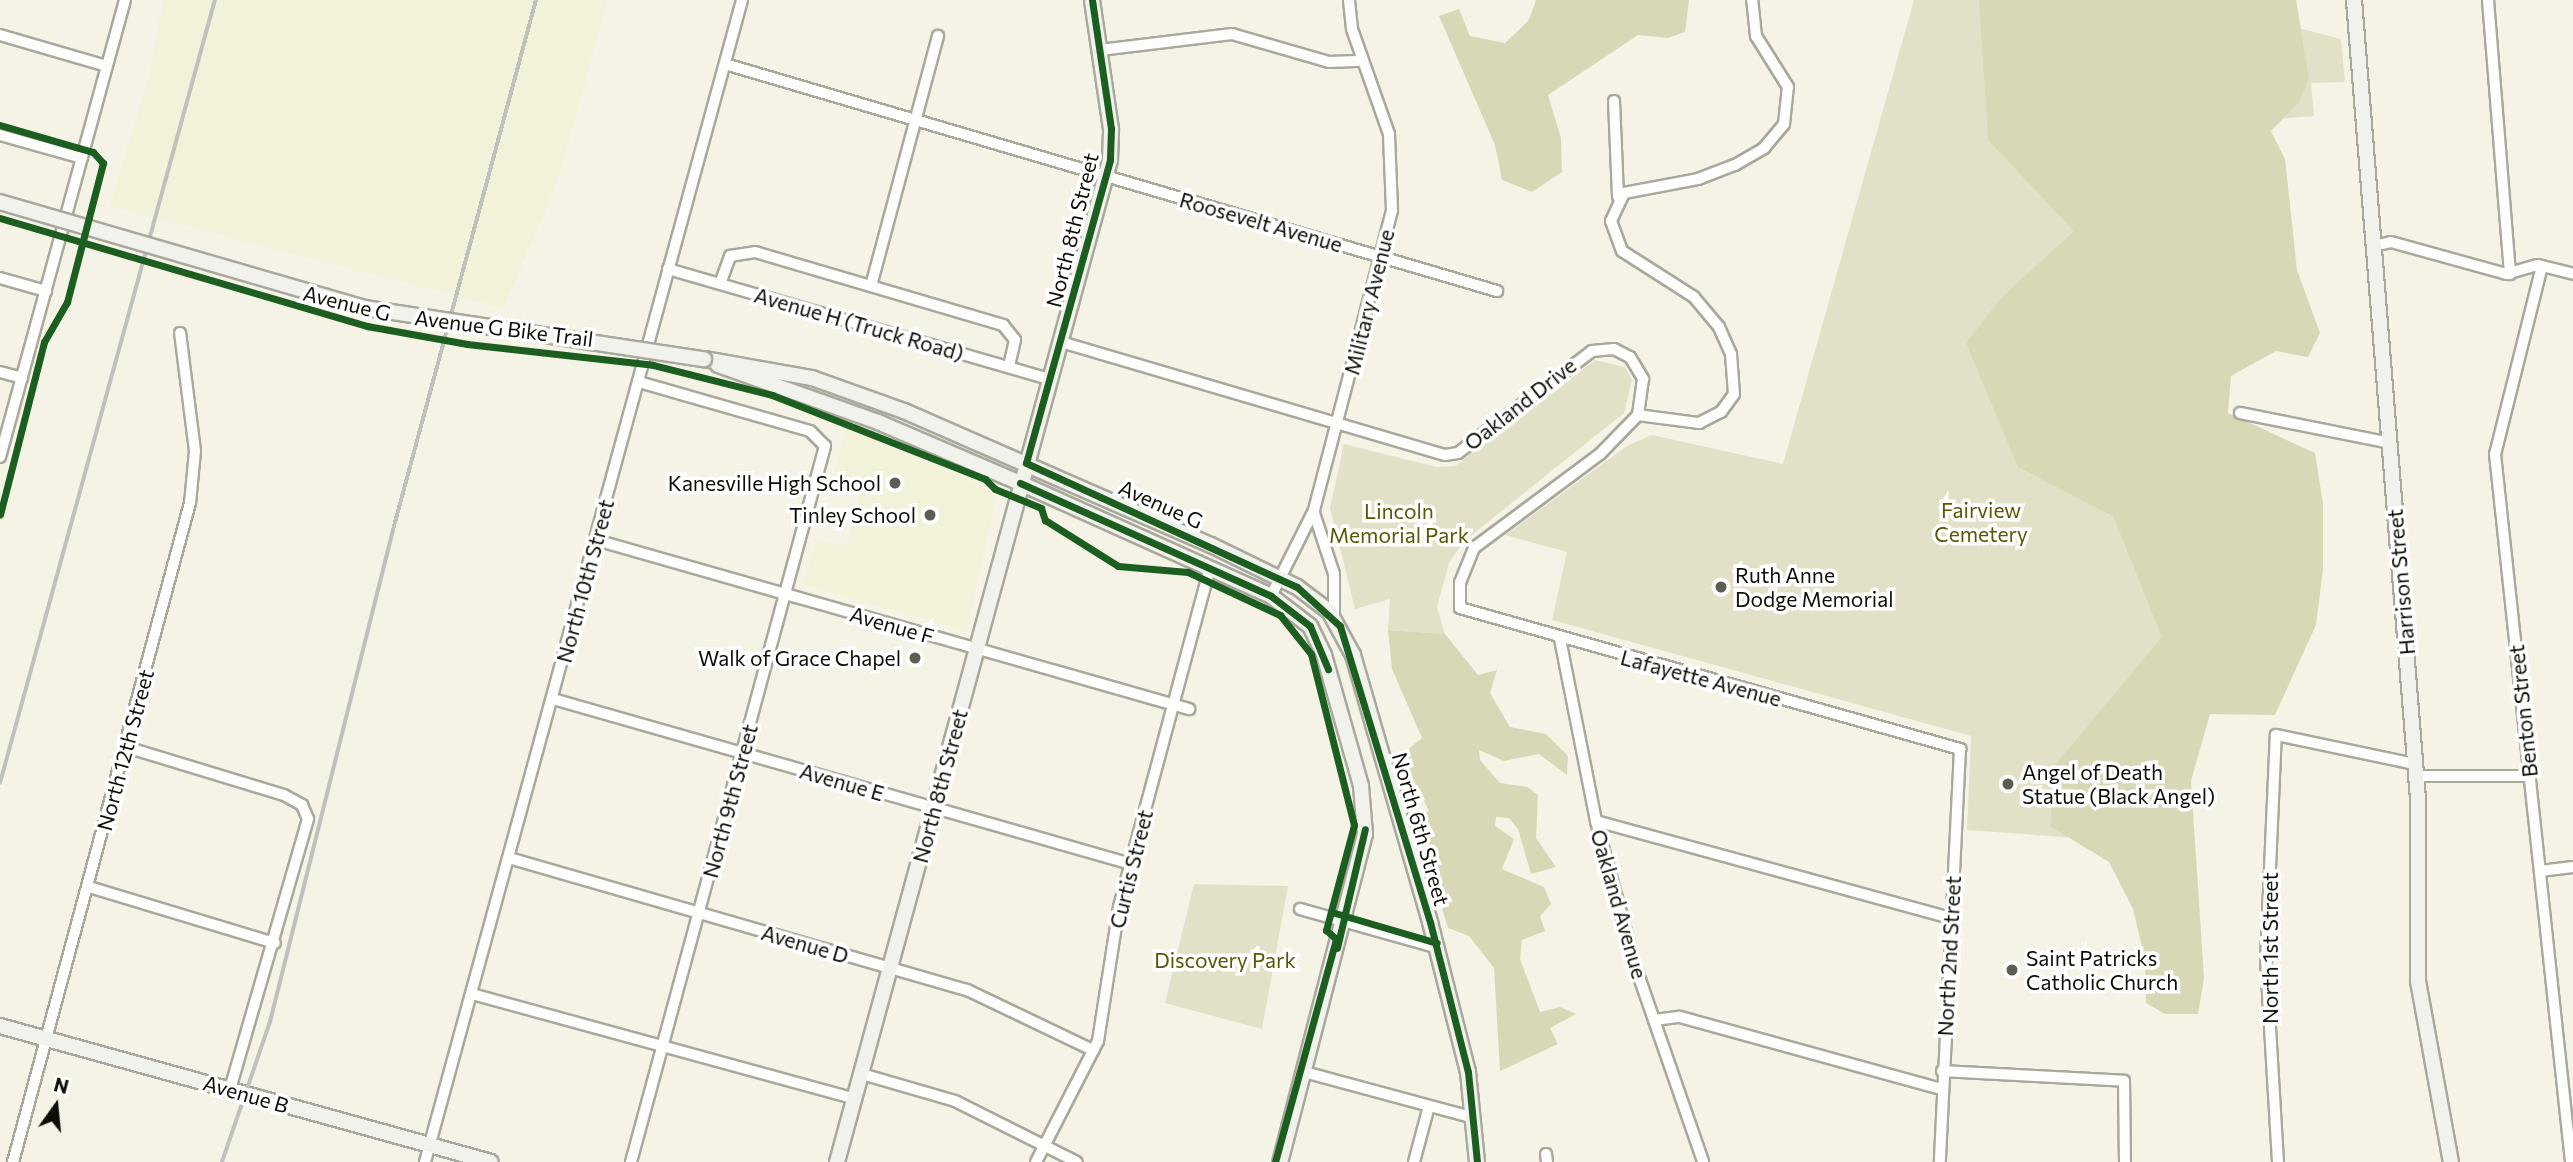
<!DOCTYPE html>
<style>
body{margin:0}
#map{position:relative;width:2573px;height:1162px;overflow:hidden;background:#f4f3e6;font-family:Commissioner,sans-serif}
div>[style]{position:absolute}
[style*='--x']{left:calc(var(--x)*1px);top:calc(var(--y)*1px);width:calc(var(--w)*1px);rotate:calc(var(--a)*1deg)}
.built>*{inset:0;background:#f2f2da}
.green>*{inset:0;background:#e2e1c7}
.forest>*{inset:0;background:#d8d8b7}
.roads{filter:drop-shadow(2px 0 #a8a89d) drop-shadow(-2px 0 #a8a89d) drop-shadow(0 2px #a8a89d) drop-shadow(0 -2px #a8a89d)}
.street>*{height:10px;margin:-5px;padding:0 5px;transform-origin:5px;border-radius:5px;background:#fdfdfb}
.secondary>*{height:14px;margin:-7px;padding:0 7px;transform-origin:7px;border-radius:7px;background:#f2f2ed}
.rail>*{height:3.5px;margin:-1.75px;padding:0 1.75px;transform-origin:1.75px;border-radius:1.75px;background:#c0c0bd}
.bridges{filter:drop-shadow(2px 0 #a8a89d) drop-shadow(-2px 0 #a8a89d) drop-shadow(0 2px #a8a89d) drop-shadow(0 -2px #a8a89d)}
.secondary-bridge>*{height:14px;margin:-7px;padding:0 7px;transform-origin:7px;border-radius:7px;background:#f2f2ed}
.cycleway>*{height:7px;margin:-3.5px;padding:0 3.5px;transform-origin:3.5px;border-radius:3.5px;background:#1b5e20}
.dots>*{width:19px;height:19px;translate:-50% -50%;box-sizing:border-box;border:4px solid #fff;border-radius:50%}
span{translate:-50% -50%;white-space:nowrap;text-align:center;line-height:1.15;-webkit-text-stroke:7px #fff;paint-order:stroke}
.street-label{font-size:21px;color:#0d0c05}
.poi-label{font-size:21px;color:#0d0c05}
.right{translate:-100% -50%;text-align:right}
.left{translate:0 -50%;text-align:left}
.park-label{font-size:21px;color:#5a5603}
.north{position:absolute;left:21px;top:1071px;width:70px;height:70px;-webkit-text-stroke:5px #fff;paint-order:stroke;rotate:15deg;font-size:19px;font-weight:700;line-height:28px;text-align:center;color:#0d0c05}
.north::after{content:'';display:block;margin:auto;width:24px;height:32px;background:#0d0c05;clip-path:polygon(50% 0,100% 100%,50% 72%,0 100%)}
</style>
<div id="map">
<div class="built">
<div style="clip-path:polygon(163px 0,608px 0,556px 186px,503px 308px,110px 206px,150px 72px)"></div>
<div style="clip-path:polygon(846px 429px,980px 484px,996px 497px,967px 631px,802px 584px,817px 540px,846px 547px,861px 493px,831px 485px)"></div>
</div>
<div class="green">
<div style="clip-path:polygon(1914px 0,2251px 0,2248px 15px,2341px 39px,2345px 82px,2311px 83px,2314px 116px,2214px 124px,2250px 159px,2132px 842px,1967px 830px,1971px 736px,1552px 620px,1567px 552px,1505px 535px,1627px 446px,1652px 435px,1783px 464px)"></div>
<div style="clip-path:polygon(1595px 360px,1625px 367px,1632px 380px,1624px 413px,1463px 542px,1449px 563px,1437px 607px,1445px 634px,1388px 630px,1390px 599px,1355px 609px,1330px 508px,1344px 444px,1436px 467px,1455px 466px)"></div>
<div style="clip-path:polygon(1194px 884px,1288px 886px,1262px 1029px,1165px 1003px)"></div>
</div>
<div class="forest">
<div style="clip-path:polygon(1536px 0,1689px 0,1685px 32px,1668px 38px,1638px 35px,1548px 95px,1561px 138px,1562px 172px,1532px 192px,1502px 180px,1495px 145px,1439px 16px,1459px 9px,1470px 36px,1505px 43px,1529px 20px)"></div>
<div style="clip-path:polygon(1979px 0,2296px 0,2309px 78px,2299px 102px,2271px 131px,2285px 159px,2297px 270px,2320px 333px,2308px 357px,2276px 351px,2231px 376px,2228px 413px,2315px 453px,2323px 504px,2323px 570px,2316px 625px,2275px 715px,2210px 714px,2191px 781px,2204px 978px,2198px 1014px,2165px 1014px,2146px 1003px,2145px 960px,2133px 909px,2109px 862px,2050px 826px,2055px 765px,2162px 637px,2113px 516px,2018px 467px,1966px 343px,2002px 297px,2074px 231px,1988px 140px)"></div>
<div style="clip-path:polygon(1388px 630px,1445px 634px,1478px 675px,1497px 670px,1490px 693px,1510px 727px,1546px 734px,1568px 756px,1567px 775px,1539px 754px,1504px 761px,1479px 750px,1480px 760px,1500px 783px,1527px 787px,1538px 795px,1536px 838px,1556px 867px,1531px 874px,1518px 829px,1509px 818px,1496px 817px,1495px 826px,1514px 839px,1502px 869px,1544px 887px,1551px 904px,1540px 916px,1545px 931px,1522px 940px,1520px 959px,1540px 1012px,1560px 1007px,1576px 1014px,1550px 1028px,1558px 1044px,1500px 1071px,1494px 968px,1469px 936px,1448px 928px,1415px 820px,1429px 811px,1401px 755px,1422px 738px,1392px 669px)"></div>
</div>
<div class="roads">
<div class="street">
<div style="--x:2488;--y:0;--w:275;--a:85.4"></div>
<div style="--x:0;--y:35;--w:111;--a:16.2"></div>
<div style="--x:1100;--y:50;--w:133;--a:-6.9"></div>
<div style="--x:1232;--y:34;--w:101;--a:16.1"></div>
<div style="--x:1329;--y:62;--w:34;--a:-2"></div>
<div style="--x:725;--y:64;--w:805;--a:16.39"></div>
<div style="--x:1614;--y:101;--w:96;--a:87.6"></div>
<div style="--x:0;--y:135;--w:85;--a:15.7"></div>
<div style="--x:2374;--y:246;--w:17;--a:-13"></div>
<div style="--x:2391;--y:242;--w:119;--a:15.5"></div>
<div style="--x:2506;--y:274;--w:33;--a:-16"></div>
<div style="--x:2538;--y:265;--w:36;--a:14"></div>
<div style="--x:2542;--y:266;--w:194;--a:104"></div>
<div style="--x:2495;--y:454;--w:712;--a:83.87"></div>
<div style="--x:668;--y:269;--w:398;--a:16.1"></div>
<div style="--x:0;--y:278;--w:48;--a:15.8"></div>
<div style="--x:720;--y:284;--w:30;--a:-70"></div>
<div style="--x:730;--y:256;--w:25;--a:-9"></div>
<div style="--x:755;--y:252;--w:259;--a:16.4"></div>
<div style="--x:1003;--y:325;--w:19;--a:51"></div>
<div style="--x:1015;--y:340;--w:28;--a:103"></div>
<div style="--x:871;--y:286;--w:259;--a:-75"></div>
<div style="--x:1061;--y:342;--w:400;--a:16.4"></div>
<div style="--x:1445;--y:455;--w:13;--a:-9"></div>
<div style="--x:1458;--y:453;--w:168;--a:-37.3"></div>
<div style="--x:1592;--y:351;--w:22;--a:-5"></div>
<div style="--x:1614;--y:349;--w:18;--a:27"></div>
<div style="--x:1630;--y:357;--w:26;--a:59"></div>
<div style="--x:1643;--y:379;--w:36;--a:98"></div>
<div style="--x:1638;--y:415;--w:54;--a:134.3"></div>
<div style="--x:1600;--y:454;--w:157;--a:143.3"></div>
<div style="--x:1474;--y:548;--w:37;--a:112"></div>
<div style="--x:1460;--y:582;--w:26;--a:90"></div>
<div style="--x:1460;--y:608;--w:520;--a:15.75"></div>
<div style="--x:1960;--y:749;--w:413;--a:92.8"></div>
<div style="--x:0;--y:372;--w:23;--a:15"></div>
<div style="--x:2240;--y:413;--w:153;--a:11.3"></div>
<div style="--x:1638;--y:415;--w:62;--a:7.5"></div>
<div style="--x:1699;--y:423;--w:25;--a:-27"></div>
<div style="--x:1721;--y:412;--w:22;--a:-54"></div>
<div style="--x:1734;--y:394;--w:40;--a:-94.3"></div>
<div style="--x:1731;--y:354;--w:30;--a:-114"></div>
<div style="--x:1719;--y:327;--w:39;--a:-130"></div>
<div style="--x:1694;--y:297;--w:85;--a:-147.4"></div>
<div style="--x:1622;--y:251;--w:32;--a:-110"></div>
<div style="--x:1611;--y:221;--w:31;--a:-65"></div>
<div style="--x:1624;--y:193;--w:75;--a:-10.7"></div>
<div style="--x:1698;--y:179;--w:40;--a:-21"></div>
<div style="--x:1735;--y:165;--w:34;--a:-30"></div>
<div style="--x:1764;--y:148;--w:31;--a:-50"></div>
<div style="--x:1784;--y:124;--w:37;--a:-84"></div>
<div style="--x:1788;--y:87;--w:60;--a:-122.1"></div>
<div style="--x:1756;--y:36;--w:36;--a:-96"></div>
<div style="--x:0;--y:457;--w:474;--a:-74.7"></div>
<div style="--x:1314;--y:513;--w:64;--a:71.8"></div>
<div style="--x:1334;--y:574;--w:44;--a:90"></div>
<div style="--x:596;--y:540;--w:617;--a:15.91"></div>
<div style="--x:1271;--y:596;--w:96;--a:-63.4"></div>
<div style="--x:1314;--y:510;--w:310;--a:-75.4"></div>
<div style="--x:1392;--y:210;--w:76;--a:-92.3"></div>
<div style="--x:1389;--y:134;--w:111;--a:-109.4"></div>
<div style="--x:1352;--y:29;--w:29;--a:-96"></div>
<div style="--x:1560;--y:639;--w:186;--a:78.8"></div>
<div style="--x:1596;--y:821;--w:152;--a:74.8"></div>
<div style="--x:1636;--y:968;--w:205;--a:70.9"></div>
<div style="--x:553;--y:699;--w:601;--a:15.93"></div>
<div style="--x:126;--y:747;--w:165;--a:16.9"></div>
<div style="--x:284;--y:795;--w:21;--a:29"></div>
<div style="--x:302;--y:805;--w:15;--a:67"></div>
<div style="--x:308;--y:819;--w:282;--a:106.1"></div>
<div style="--x:2416;--y:776;--w:113;--a:0"></div>
<div style="--x:1596;--y:821;--w:367;--a:15.3"></div>
<div style="--x:509;--y:858;--w:477;--a:16.1"></div>
<div style="--x:967;--y:990;--w:140;--a:25.5"></div>
<div style="--x:2540;--y:871;--w:33;--a:-7"></div>
<div style="--x:89;--y:887;--w:194;--a:16.8"></div>
<div style="--x:1300;--y:909;--w:137;--a:15.7"></div>
<div style="--x:472;--y:994;--w:397;--a:15.3"></div>
<div style="--x:1654;--y:1020;--w:26;--a:-7"></div>
<div style="--x:1680;--y:1017;--w:272;--a:15.4"></div>
<div style="--x:1942;--y:1071;--w:182;--a:3.1"></div>
<div style="--x:2124;--y:1081;--w:81;--a:89.3"></div>
<div style="--x:1304;--y:1072;--w:176;--a:15.1"></div>
<div style="--x:862;--y:1074;--w:97;--a:16.2"></div>
<div style="--x:955;--y:1101;--w:136;--a:26.6"></div>
<div style="--x:1546;--y:1154;--w:8;--a:83"></div>
<div style="--x:13;--y:1162;--w:682;--a:-74.97"></div>
<div style="--x:190;--y:503;--w:52;--a:-84.5"></div>
<div style="--x:195;--y:451;--w:119;--a:-97.2"></div>
<div style="--x:425;--y:1162;--w:1204;--a:-74.74"></div>
<div style="--x:631;--y:1162;--w:742;--a:-74.84"></div>
<div style="--x:825;--y:446;--w:21;--a:-135"></div>
<div style="--x:810;--y:431;--w:178;--a:-164"></div>
<div style="--x:1036;--y:1162;--w:136;--a:-62.9"></div>
<div style="--x:1098;--y:1041;--w:136;--a:-81.1"></div>
<div style="--x:1119;--y:907;--w:351;--a:-75"></div>
<div style="--x:1414;--y:1162;--w:58;--a:-75"></div>
<div style="--x:2278;--y:1162;--w:202;--a:-93.4"></div>
<div style="--x:2266;--y:960;--w:225;--a:-87.5"></div>
<div style="--x:2276;--y:735;--w:142;--a:11.8"></div>
</div>
<div class="secondary">
<div style="--x:2354;--y:0;--w:802;--a:85.42"></div>
<div style="--x:2418;--y:799;--w:182;--a:90"></div>
<div style="--x:2418;--y:981;--w:184;--a:79.7"></div>
<div style="--x:704;--y:359;--w:110;--a:10"></div>
<div style="--x:812;--y:378;--w:98;--a:19.7"></div>
<div style="--x:904;--y:411;--w:335;--a:23.6"></div>
<div style="--x:1211;--y:545;--w:96;--a:26"></div>
<div style="--x:1297;--y:587;--w:40;--a:37"></div>
<div style="--x:1329;--y:611;--w:50;--a:61.4"></div>
<div style="--x:1353;--y:655;--w:278;--a:73.9"></div>
<div style="--x:1430;--y:922;--w:155;--a:75.8"></div>
<div style="--x:1468;--y:1072;--w:90;--a:84.3"></div>
<div style="--x:718;--y:365;--w:170;--a:19.6"></div>
<div style="--x:878;--y:422;--w:155;--a:23.2"></div>
<div style="--x:1020;--y:483;--w:275;--a:24.2"></div>
<div style="--x:1271;--y:596;--w:49;--a:37.6"></div>
<div style="--x:1310;--y:626;--w:32;--a:64"></div>
<div style="--x:1324;--y:655;--w:136;--a:74.2"></div>
<div style="--x:1361;--y:786;--w:48;--a:85.2"></div>
<div style="--x:1365;--y:834;--w:339;--a:104.5"></div>
<div style="--x:0;--y:1026;--w:509;--a:15.48"></div>
<div style="--x:837;--y:1162;--w:1039;--a:-74.76"></div>
<div style="--x:1110;--y:160;--w:31;--a:-88"></div>
<div style="--x:1111;--y:129;--w:130;--a:-98.4"></div>
</div>
</div>
<div class="rail">
<div style="--x:0;--y:783;--w:812;--a:-74.65"></div>
<div style="--x:222;--y:1162;--w:148;--a:-71.1"></div>
<div style="--x:270;--y:1022;--w:507;--a:-75.96"></div>
<div style="--x:393;--y:530;--w:549;--a:-74.9"></div>
</div>
<div class="bridges">
<div class="secondary-bridge">
<div style="--x:0;--y:202;--w:380;--a:16.2"></div>
<div style="--x:365;--y:308;--w:343;--a:8.6"></div>
</div>
</div>
<div class="cycleway">
<div style="--x:1092;--y:0;--w:130;--a:81.6"></div>
<div style="--x:1111;--y:129;--w:31;--a:92"></div>
<div style="--x:1110;--y:160;--w:314;--a:105.5"></div>
<div style="--x:1026;--y:463;--w:298;--a:24.6"></div>
<div style="--x:1297;--y:587;--w:58;--a:42.2"></div>
<div style="--x:1340;--y:626;--w:309;--a:73.1"></div>
<div style="--x:1430;--y:922;--w:155;--a:75.8"></div>
<div style="--x:1468;--y:1072;--w:90;--a:84.3"></div>
<div style="--x:0;--y:125;--w:97;--a:16.2"></div>
<div style="--x:93;--y:152;--w:15;--a:48"></div>
<div style="--x:103;--y:163;--w:144;--a:104.5"></div>
<div style="--x:67;--y:302;--w:46;--a:119.9"></div>
<div style="--x:44;--y:342;--w:178;--a:104.3"></div>
<div style="--x:0;--y:218;--w:383;--a:16.4"></div>
<div style="--x:367;--y:326;--w:102;--a:10.2"></div>
<div style="--x:467;--y:344;--w:187;--a:6.4"></div>
<div style="--x:653;--y:365;--w:123;--a:14.1"></div>
<div style="--x:772;--y:395;--w:229;--a:21.5"></div>
<div style="--x:985;--y:479;--w:14;--a:45"></div>
<div style="--x:995;--y:489;--w:50;--a:22.4"></div>
<div style="--x:1041;--y:508;--w:13;--a:72"></div>
<div style="--x:1045;--y:520;--w:86;--a:32.2"></div>
<div style="--x:1118;--y:566;--w:70;--a:4.9"></div>
<div style="--x:1188;--y:572;--w:102;--a:25.1"></div>
<div style="--x:1280;--y:615;--w:50;--a:51.5"></div>
<div style="--x:1311;--y:654;--w:176;--a:75.9"></div>
<div style="--x:1354;--y:825;--w:109;--a:104.9"></div>
<div style="--x:1326;--y:930;--w:13;--a:42"></div>
<div style="--x:1336;--y:939;--w:231;--a:105.3"></div>
<div style="--x:1020;--y:483;--w:275;--a:24.2"></div>
<div style="--x:1271;--y:596;--w:49;--a:37.6"></div>
<div style="--x:1310;--y:626;--w:47;--a:67.3"></div>
<div style="--x:1335;--y:913;--w:106;--a:16.4"></div>
<div style="--x:1337;--y:948;--w:122;--a:-76.8"></div>
</div>
<div class="dots">
<div style="left:895px;top:483px;background:#5e5d54"></div>
<div style="left:930px;top:515px;background:#5e5d54"></div>
<div style="left:1721px;top:587px;background:#5e5d54"></div>
<div style="left:915px;top:658px;background:#5e5d54"></div>
<div style="left:2008px;top:784px;background:#5e5d54"></div>
<div style="left:2012px;top:970px;background:#5e5d54"></div>
</div>
<div class="street-label">
<span style="left:1261px;top:222px;rotate:16deg">Roosevelt Avenue</span>
<span style="left:1072px;top:230px;rotate:-76deg">North 8th Street</span>
<span style="left:1369px;top:302px;rotate:-76deg">Military Avenue</span>
<span style="left:347px;top:303px;rotate:14deg">Avenue G</span>
<span style="left:859px;top:324px;rotate:16deg">Avenue H (Truck Road)</span>
<span style="left:504px;top:328px;rotate:7deg">Avenue G Bike Trail</span>
<span style="left:1520px;top:404px;rotate:-38deg">Oakland Drive</span>
<span style="left:1161px;top:504px;rotate:24deg">Avenue G</span>
<span style="left:585px;top:581px;rotate:-75deg">North 10th Street</span>
<span style="left:2401px;top:582px;rotate:-95deg">Harrison Street</span>
<span style="left:892px;top:625px;rotate:16deg">Avenue F</span>
<span style="left:1701px;top:678px;rotate:15deg">Lafayette Avenue</span>
<span style="left:2523px;top:711px;rotate:-96deg">Benton Street</span>
<span style="left:125px;top:750px;rotate:-75deg">North 12th Street</span>
<span style="left:842px;top:782px;rotate:16deg">Avenue E</span>
<span style="left:940px;top:786px;rotate:-75deg">North 8th Street</span>
<span style="left:730px;top:801px;rotate:-75deg">North 9th Street</span>
<span style="left:1421px;top:829px;rotate:74deg">North 6th Street</span>
<span style="left:1131px;top:869px;rotate:-76deg">Curtis Street</span>
<span style="left:1619px;top:904px;rotate:74deg">Oakland Avenue</span>
<span style="left:805px;top:944px;rotate:16deg">Avenue D</span>
<span style="left:2270px;top:948px;rotate:-90deg">North 1st Street</span>
<span style="left:1949px;top:956px;rotate:-87deg">North 2nd Street</span>
<span style="left:246px;top:1094px;rotate:16deg">Avenue B</span>
</div>
<div class="poi-label">
<span class="right" style="left:881px;top:483px">Kanesville High School</span>
<span class="right" style="left:916px;top:515px">Tinley School</span>
<span class="left" style="left:1735px;top:587px">Ruth Anne<br>Dodge Memorial</span>
<span class="right" style="left:901px;top:658px">Walk of Grace Chapel</span>
<span class="left" style="left:2022px;top:784px">Angel of Death<br>Statue (Black Angel)</span>
<span class="left" style="left:2026px;top:970px">Saint Patricks<br>Catholic Church</span>
</div>
<div class="park-label">
<span style="left:1981px;top:522px">Fairview<br>Cemetery</span>
<span style="left:1399px;top:523px">Lincoln<br>Memorial Park</span>
<span style="left:1225px;top:960px">Discovery Park</span>
</div>
<div class="north">N</div>
</div>
